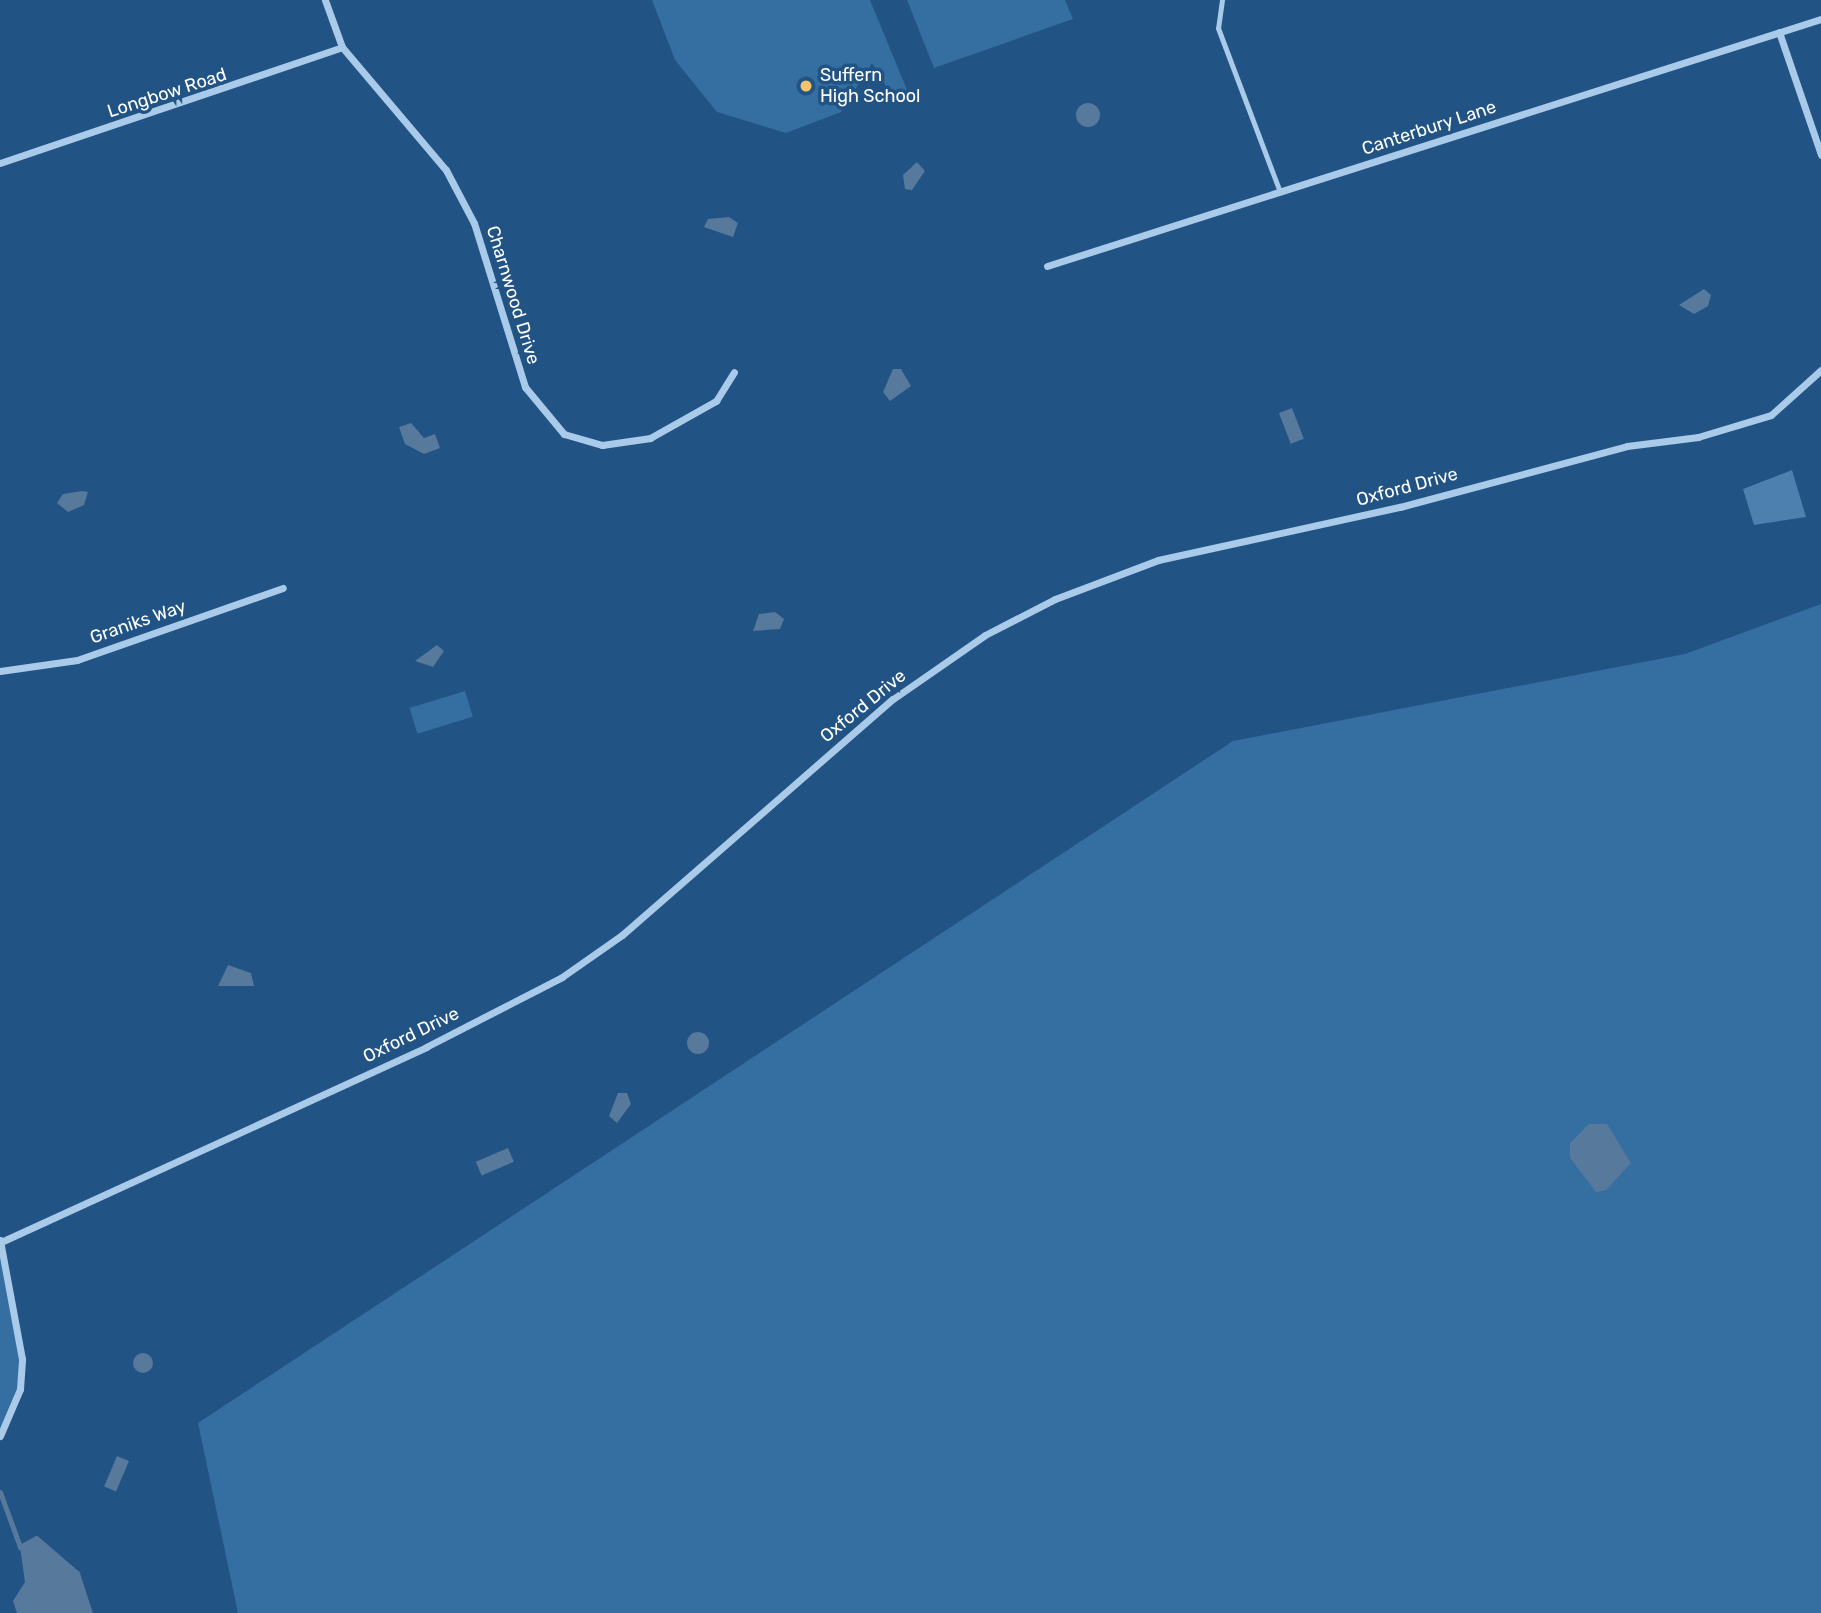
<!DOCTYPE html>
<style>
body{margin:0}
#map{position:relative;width:1821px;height:1613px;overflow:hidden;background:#215384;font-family:Rubik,sans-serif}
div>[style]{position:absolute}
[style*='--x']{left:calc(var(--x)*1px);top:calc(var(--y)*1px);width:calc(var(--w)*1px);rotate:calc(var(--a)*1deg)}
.green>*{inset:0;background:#356ea1;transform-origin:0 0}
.water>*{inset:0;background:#56799c;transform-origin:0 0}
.round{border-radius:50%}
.stream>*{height:5px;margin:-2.5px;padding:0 2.5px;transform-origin:2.5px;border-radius:2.5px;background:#56799c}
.building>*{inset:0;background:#4d80ae}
.service>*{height:5px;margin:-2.5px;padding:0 2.5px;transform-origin:2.5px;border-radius:2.5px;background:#a9cae9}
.minor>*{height:7px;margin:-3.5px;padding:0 3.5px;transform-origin:3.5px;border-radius:3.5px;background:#a9cae9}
.dots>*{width:19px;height:19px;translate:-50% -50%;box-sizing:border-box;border:4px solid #215384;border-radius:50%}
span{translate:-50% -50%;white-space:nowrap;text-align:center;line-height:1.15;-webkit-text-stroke:7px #215384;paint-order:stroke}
.poi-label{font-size:18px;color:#fff}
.left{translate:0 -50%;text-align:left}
.street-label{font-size:18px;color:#fff}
</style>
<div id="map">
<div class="green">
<div style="clip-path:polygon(652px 0,870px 0,907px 90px,890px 93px,872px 63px,841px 112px,786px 133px,717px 112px,675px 60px)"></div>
<div style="clip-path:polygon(907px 0,1065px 0,1073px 19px,934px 68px)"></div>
<div style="clip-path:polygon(1821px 604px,1821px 1613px,238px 1613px,198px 1423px,1233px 741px,1685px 654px)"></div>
<div style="left:465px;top:691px;width:27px;height:58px;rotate:73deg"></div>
<div style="clip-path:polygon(0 1240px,22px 1359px,20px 1389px,0 1436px)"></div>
</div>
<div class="water">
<div class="round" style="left:1076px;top:103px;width:24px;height:24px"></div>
<div style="clip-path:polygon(917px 162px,925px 171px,912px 190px,905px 189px,903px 175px)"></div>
<div style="clip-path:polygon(729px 217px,738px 223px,733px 237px,704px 227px,708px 219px)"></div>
<div style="clip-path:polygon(1704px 289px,1711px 295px,1708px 306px,1694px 314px,1679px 305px)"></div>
<div style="clip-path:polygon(893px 369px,901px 369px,911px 386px,890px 401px,883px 392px)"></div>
<div style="left:1292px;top:408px;width:33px;height:14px;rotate:69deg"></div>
<div style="clip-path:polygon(411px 423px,424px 438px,435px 434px,440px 448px,424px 454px,405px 444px,399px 427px)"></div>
<div style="clip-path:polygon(82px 491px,88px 492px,84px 505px,68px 512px,57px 503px,63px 494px)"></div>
<div style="clip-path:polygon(775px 612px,784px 619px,780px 629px,753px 631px,759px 614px)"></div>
<div style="clip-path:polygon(437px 645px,444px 651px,433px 667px,415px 661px)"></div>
<div style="clip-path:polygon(228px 965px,251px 973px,254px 986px,218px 986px)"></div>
<div class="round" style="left:687px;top:1032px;width:22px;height:22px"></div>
<div style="clip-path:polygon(618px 1093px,627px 1093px,631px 1104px,617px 1123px,609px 1116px)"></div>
<div style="clip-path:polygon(1589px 1124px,1607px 1124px,1631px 1163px,1606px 1190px,1596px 1192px,1570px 1158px,1570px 1143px)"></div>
<div style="left:508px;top:1148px;width:15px;height:35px;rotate:67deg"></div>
<div class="round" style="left:133px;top:1353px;width:20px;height:20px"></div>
<div style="left:117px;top:1456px;width:13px;height:33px;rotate:23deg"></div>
<div style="clip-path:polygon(36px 1538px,77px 1573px,90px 1613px,17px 1613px,13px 1601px,25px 1582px,20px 1547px)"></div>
</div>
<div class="stream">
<div style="--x:0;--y:1492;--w:59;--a:70"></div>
<div style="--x:20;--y:1547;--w:18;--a:-29"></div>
<div style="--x:36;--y:1538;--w:54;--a:40.5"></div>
<div style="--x:77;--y:1573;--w:42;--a:72"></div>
</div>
<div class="building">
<div style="clip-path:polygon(1792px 470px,1806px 517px,1754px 525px,1743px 489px)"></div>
</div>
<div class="service">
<div style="--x:1222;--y:0;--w:28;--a:98"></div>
<div style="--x:1218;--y:28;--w:175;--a:69.3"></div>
</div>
<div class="minor">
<div style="--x:325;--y:0;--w:50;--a:70.1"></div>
<div style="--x:342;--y:47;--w:161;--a:49.8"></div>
<div style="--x:446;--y:170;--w:60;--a:62.2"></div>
<div style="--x:474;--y:223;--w:172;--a:72.7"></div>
<div style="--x:525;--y:387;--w:61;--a:50.3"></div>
<div style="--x:564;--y:434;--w:40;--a:16"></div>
<div style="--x:602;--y:445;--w:49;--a:-8.3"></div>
<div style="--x:650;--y:438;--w:76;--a:-29.3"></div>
<div style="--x:716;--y:401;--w:34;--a:-58"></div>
<div style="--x:1779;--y:32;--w:130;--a:71.1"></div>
<div style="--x:0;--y:163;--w:361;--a:-18.7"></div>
<div style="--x:1047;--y:266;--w:812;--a:-17.7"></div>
<div style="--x:0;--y:671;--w:78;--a:-8.1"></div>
<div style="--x:77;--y:660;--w:218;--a:-19.3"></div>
<div style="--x:1;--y:1242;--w:468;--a:-24.6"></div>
<div style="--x:426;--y:1047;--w:153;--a:-27.2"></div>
<div style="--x:562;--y:977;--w:73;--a:-35"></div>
<div style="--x:622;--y:935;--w:359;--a:-41.1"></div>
<div style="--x:893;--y:699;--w:112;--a:-34.8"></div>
<div style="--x:985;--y:635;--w:79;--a:-27.2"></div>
<div style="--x:1055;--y:599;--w:110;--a:-20.7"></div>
<div style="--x:1158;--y:560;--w:248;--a:-12.4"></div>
<div style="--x:1400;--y:507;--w:235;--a:-15"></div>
<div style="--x:1627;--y:446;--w:72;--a:-7.2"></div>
<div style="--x:1698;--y:437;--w:76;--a:-16.8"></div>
<div style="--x:1771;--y:415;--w:67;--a:-42"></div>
<div style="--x:0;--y:1436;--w:51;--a:-66.9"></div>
<div style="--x:20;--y:1389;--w:30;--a:-86"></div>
<div style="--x:22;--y:1359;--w:121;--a:-100.5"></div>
</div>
<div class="dots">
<div style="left:806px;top:86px;background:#f6c36a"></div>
</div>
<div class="poi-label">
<span class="left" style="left:820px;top:86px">Suffern<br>High School</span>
</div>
<div class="street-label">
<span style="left:167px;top:93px;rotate:-18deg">Longbow Road</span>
<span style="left:1429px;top:128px;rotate:-18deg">Canterbury Lane</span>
<span style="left:513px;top:295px;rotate:73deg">Charnwood Drive</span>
<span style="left:1407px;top:487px;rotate:-15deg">Oxford Drive</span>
<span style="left:138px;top:622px;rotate:-19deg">Graniks Way</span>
<span style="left:863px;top:706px;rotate:-39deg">Oxford Drive</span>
<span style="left:411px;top:1035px;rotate:-26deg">Oxford Drive</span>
</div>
</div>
